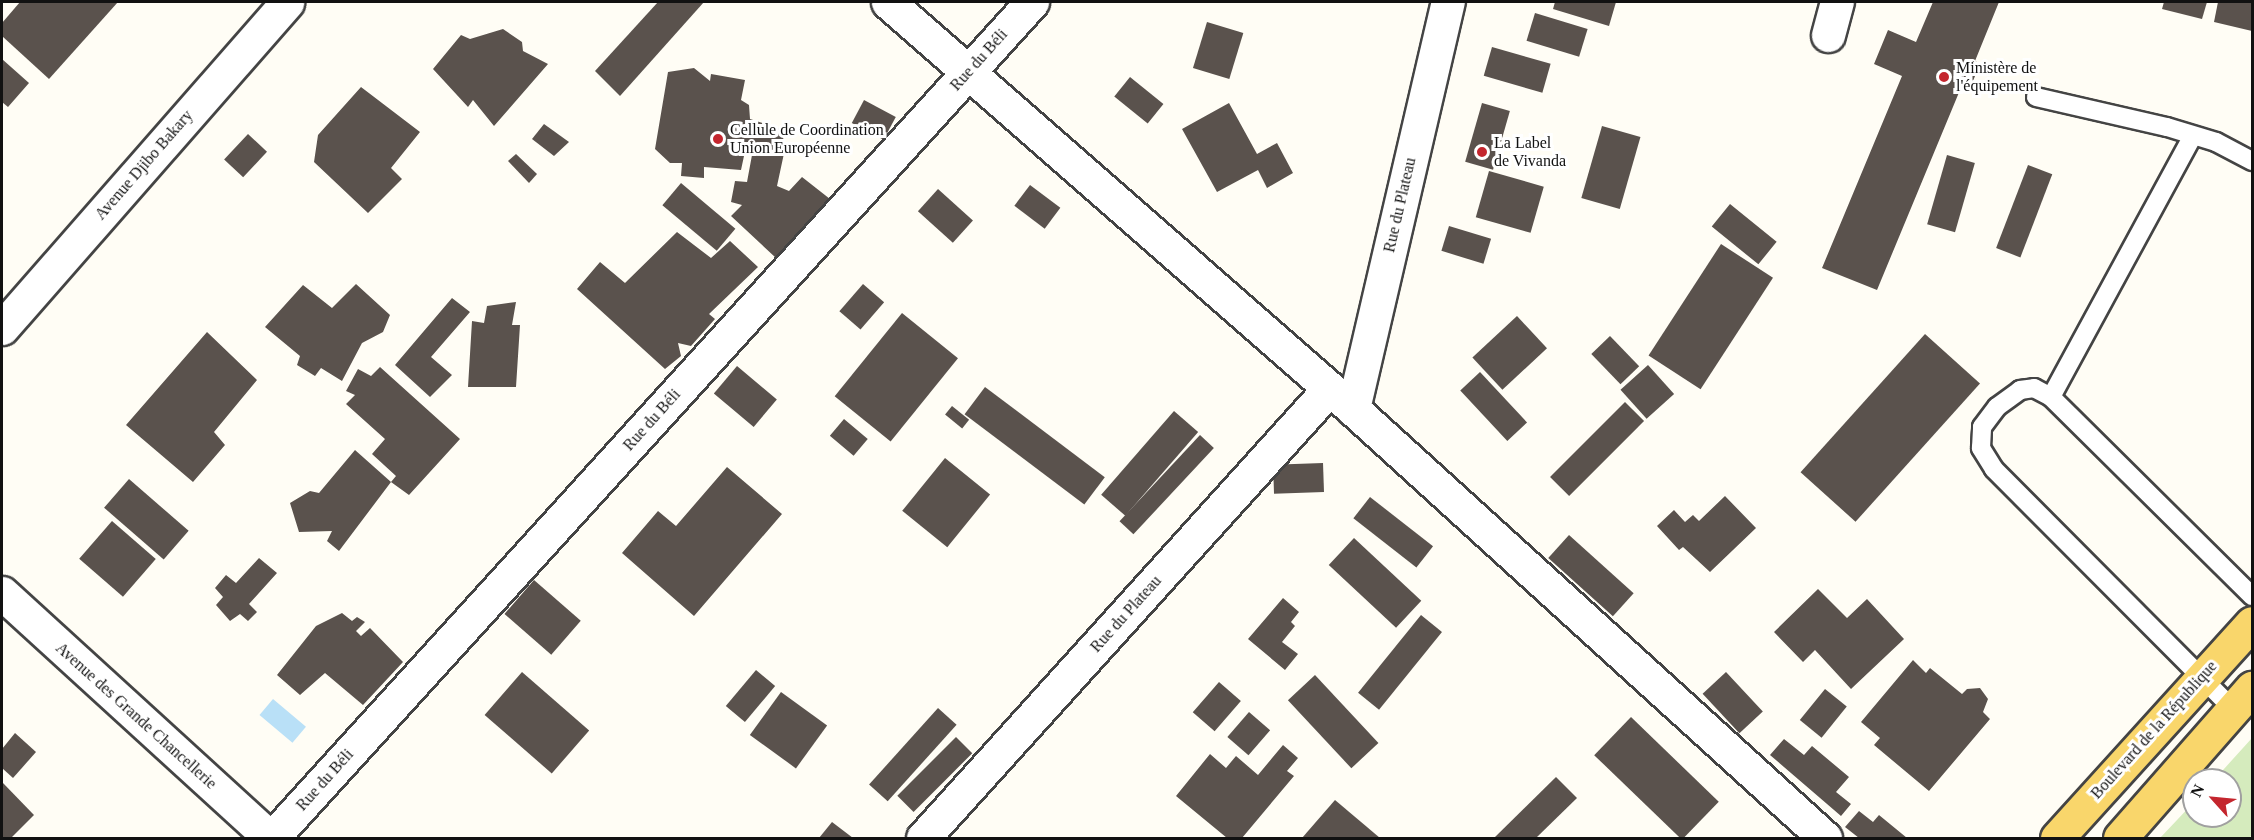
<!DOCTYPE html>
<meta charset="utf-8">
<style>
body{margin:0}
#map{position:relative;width:2254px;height:840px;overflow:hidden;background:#fffdf5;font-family:"Times New Roman",serif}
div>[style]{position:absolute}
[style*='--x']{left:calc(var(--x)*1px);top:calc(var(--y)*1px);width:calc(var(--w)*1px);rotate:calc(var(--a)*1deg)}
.green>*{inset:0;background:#d5ebbd}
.water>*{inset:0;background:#b9e0f7;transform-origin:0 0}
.building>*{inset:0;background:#5a524d;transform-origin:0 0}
.roads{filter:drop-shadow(2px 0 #444) drop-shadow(-2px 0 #444) drop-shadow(0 2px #444) drop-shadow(0 -2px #444)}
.service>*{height:18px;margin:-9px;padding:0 9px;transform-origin:9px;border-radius:9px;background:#fff}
.minor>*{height:33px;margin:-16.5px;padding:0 16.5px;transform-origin:16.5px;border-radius:16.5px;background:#fff}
.tertiary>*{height:33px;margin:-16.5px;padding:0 16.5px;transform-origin:16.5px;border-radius:16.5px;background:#fff}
.primary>*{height:33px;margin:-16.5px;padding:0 16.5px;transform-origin:16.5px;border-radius:16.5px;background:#f9d66b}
.dots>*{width:16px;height:16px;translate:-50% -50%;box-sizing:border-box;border:3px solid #fff;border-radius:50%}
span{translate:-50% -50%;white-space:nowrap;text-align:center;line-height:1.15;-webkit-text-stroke:6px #fff;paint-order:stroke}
.street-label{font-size:16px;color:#111}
.poi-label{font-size:16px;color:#111}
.left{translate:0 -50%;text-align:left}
.frame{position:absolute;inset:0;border:3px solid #111;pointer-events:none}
.north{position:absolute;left:2182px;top:768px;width:60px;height:60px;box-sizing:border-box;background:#fff;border:2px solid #a0a0a0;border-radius:50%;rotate:297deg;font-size:16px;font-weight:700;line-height:24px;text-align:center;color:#111}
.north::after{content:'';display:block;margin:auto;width:21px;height:27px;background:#c4262e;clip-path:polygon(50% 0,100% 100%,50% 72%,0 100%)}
</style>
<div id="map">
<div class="green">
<div style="clip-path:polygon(2252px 738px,2252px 835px,2249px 838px,2160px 838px,2194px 802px,2194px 816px,2230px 816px,2230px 780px,2214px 780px)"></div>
</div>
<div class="water">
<div style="left:273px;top:699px;width:43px;height:21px;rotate:40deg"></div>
</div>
<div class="building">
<div style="clip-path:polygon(20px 2px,118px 2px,49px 79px,2px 36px,2px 23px)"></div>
<div style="clip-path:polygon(658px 2px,704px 2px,620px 96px,595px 71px)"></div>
<div style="clip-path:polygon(1555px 2px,1616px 2px,1609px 26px,1553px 9px)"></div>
<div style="clip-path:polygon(1933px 2px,1999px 2px,1975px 61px,1980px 64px,1968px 93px,1960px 90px,1877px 290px,1822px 268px,1902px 76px,1874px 64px,1888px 30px,1916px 42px)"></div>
<div style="clip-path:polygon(2164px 2px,2207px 2px,2202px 19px,2162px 9px)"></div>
<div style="clip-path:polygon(2218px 2px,2252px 2px,2252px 31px,2214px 22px)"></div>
<div style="left:1535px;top:13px;width:55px;height:29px;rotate:17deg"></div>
<div style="left:1207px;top:22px;width:38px;height:48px;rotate:17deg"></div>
<div style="clip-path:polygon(503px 29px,522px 42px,523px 51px,548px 64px,494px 126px,473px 100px,468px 107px,433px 69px,461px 35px,470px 39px)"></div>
<div style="left:1492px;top:47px;width:61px;height:30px;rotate:16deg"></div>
<div style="clip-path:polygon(2px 59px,29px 83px,8px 107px,2px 102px)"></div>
<div style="clip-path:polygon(694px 68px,710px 81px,711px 74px,745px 80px,741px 100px,749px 105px,750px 119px,778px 128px,786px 144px,777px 186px,789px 191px,802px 177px,830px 199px,776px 258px,731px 216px,742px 205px,731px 202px,735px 181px,747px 182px,752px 155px,744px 156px,741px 170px,704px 167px,704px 178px,681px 176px,682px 163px,670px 163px,655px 149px,668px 72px)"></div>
<div style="left:1130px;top:77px;width:43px;height:25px;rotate:39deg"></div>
<div style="clip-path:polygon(361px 87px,420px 132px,391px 168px,402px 179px,368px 213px,314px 162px,318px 135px)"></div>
<div style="left:864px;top:100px;width:36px;height:26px;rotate:28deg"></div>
<div style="clip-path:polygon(1229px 103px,1257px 154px,1277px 143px,1293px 173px,1267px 188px,1258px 170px,1217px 192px,1182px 129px)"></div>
<div style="left:1482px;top:103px;width:29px;height:61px;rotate:16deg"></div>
<div style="clip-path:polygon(544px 124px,569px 142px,554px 156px,532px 139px)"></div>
<div style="left:1602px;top:126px;width:40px;height:75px;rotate:16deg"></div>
<div style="left:248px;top:134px;width:26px;height:35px;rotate:43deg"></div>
<div style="clip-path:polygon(516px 154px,537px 174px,529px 183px,508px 161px)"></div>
<div style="left:1947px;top:155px;width:29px;height:72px;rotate:16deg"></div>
<div style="left:2028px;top:165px;width:26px;height:89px;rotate:21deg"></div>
<div style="left:1489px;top:171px;width:57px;height:48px;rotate:16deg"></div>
<div style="left:681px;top:183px;width:71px;height:29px;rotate:40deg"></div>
<div style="left:1030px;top:185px;width:38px;height:26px;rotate:37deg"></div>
<div style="left:938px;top:189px;width:47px;height:30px;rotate:42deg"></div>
<div style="left:1730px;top:204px;width:60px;height:29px;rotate:39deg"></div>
<div style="left:1449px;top:226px;width:44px;height:26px;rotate:17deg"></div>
<div style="clip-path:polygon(677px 232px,711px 258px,730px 241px,758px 267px,709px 314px,715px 319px,691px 346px,678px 343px,681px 356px,665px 369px,577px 289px,600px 262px,625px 283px)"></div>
<div style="left:1721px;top:244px;width:62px;height:133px;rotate:33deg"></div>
<div style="clip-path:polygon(356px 284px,390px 315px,383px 332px,362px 343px,342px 381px,321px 368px,315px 376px,297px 365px,300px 356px,265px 327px,303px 285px,332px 308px)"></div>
<div style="left:863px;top:284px;width:28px;height:36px;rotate:41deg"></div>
<div style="clip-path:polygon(452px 298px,470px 312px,431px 357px,452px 375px,430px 397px,395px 365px)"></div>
<div style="clip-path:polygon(516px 302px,512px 325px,520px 325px,516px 387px,468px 387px,472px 321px,484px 323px,487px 306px)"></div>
<div style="left:902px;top:313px;width:72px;height:107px;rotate:39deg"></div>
<div style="left:1517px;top:316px;width:44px;height:61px;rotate:47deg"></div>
<div style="clip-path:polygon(207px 332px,257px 380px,214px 432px,225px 445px,193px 482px,126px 425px)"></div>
<div style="left:1925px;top:334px;width:74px;height:186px;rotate:42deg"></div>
<div style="left:1610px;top:336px;width:42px;height:26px;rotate:46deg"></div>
<div style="left:1648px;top:365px;width:39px;height:37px;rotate:48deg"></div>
<div style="left:737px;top:366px;width:52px;height:36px;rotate:40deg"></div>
<div style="clip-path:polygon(380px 367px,460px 439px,409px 495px,391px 482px,339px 551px,327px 541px,332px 531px,299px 532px,290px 503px,310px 491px,319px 493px,355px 450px,391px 482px,396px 476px,372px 454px,385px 439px,346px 404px,355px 395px,346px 391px,358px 369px,371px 376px)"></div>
<div style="left:1480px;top:372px;width:69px;height:27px;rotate:47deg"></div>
<div style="left:985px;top:387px;width:150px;height:34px;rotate:37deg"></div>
<div style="left:1625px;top:402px;width:27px;height:106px;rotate:45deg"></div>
<div style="left:952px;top:406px;width:22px;height:11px;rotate:39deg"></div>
<div style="left:1174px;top:411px;width:32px;height:111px;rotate:41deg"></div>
<div style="left:844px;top:419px;width:31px;height:22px;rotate:40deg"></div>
<div style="left:1200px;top:435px;width:19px;height:118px;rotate:43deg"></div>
<div style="left:945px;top:458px;width:58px;height:68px;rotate:39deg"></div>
<div style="left:1323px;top:463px;width:29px;height:50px;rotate:88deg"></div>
<div style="clip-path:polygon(727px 467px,782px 514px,694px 616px,622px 553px,658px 511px,676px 526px)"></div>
<div style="left:129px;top:479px;width:79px;height:38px;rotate:41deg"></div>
<div style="clip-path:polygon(1725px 496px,1756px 528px,1710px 572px,1683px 547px,1679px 550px,1657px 526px,1674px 510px,1685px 522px,1693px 515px,1699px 521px)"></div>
<div style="left:1370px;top:497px;width:80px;height:27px;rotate:38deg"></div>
<div style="left:112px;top:521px;width:58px;height:50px;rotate:41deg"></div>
<div style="left:1569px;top:535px;width:87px;height:31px;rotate:42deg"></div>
<div style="left:1354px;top:538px;width:92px;height:37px;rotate:43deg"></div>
<div style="clip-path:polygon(259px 558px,277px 573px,249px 604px,257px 612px,248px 621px,240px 614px,230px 621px,216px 605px,223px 597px,215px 588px,226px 575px,236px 583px)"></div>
<div style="left:534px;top:580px;width:62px;height:45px;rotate:41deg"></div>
<div style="clip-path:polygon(1818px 589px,1847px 618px,1867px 599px,1904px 639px,1851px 689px,1815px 650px,1803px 662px,1774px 632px)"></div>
<div style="clip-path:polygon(1283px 598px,1299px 612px,1291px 622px,1295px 626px,1282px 642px,1298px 654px,1285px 670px,1248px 639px)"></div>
<div style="clip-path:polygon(342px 613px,352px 621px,357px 617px,365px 622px,356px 631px,361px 636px,370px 628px,403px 662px,363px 705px,325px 673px,300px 695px,277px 675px,316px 626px)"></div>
<div style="left:1421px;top:615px;width:27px;height:100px;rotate:39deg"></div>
<div style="clip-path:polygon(1913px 660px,1926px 673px,1930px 668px,1962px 694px,1967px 689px,1980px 688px,1988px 699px,1983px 712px,1990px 719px,1929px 791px,1874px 745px,1880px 738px,1861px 722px)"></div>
<div style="left:756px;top:670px;width:25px;height:47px;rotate:40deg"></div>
<div style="left:522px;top:672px;width:89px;height:57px;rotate:41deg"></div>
<div style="left:1726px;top:672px;width:54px;height:32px;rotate:47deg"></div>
<div style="left:1315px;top:675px;width:93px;height:37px;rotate:47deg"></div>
<div style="left:1219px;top:682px;width:29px;height:40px;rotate:41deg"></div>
<div style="left:1825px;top:689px;width:28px;height:40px;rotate:39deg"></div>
<div style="left:781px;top:692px;width:57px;height:53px;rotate:36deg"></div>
<div style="left:938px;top:708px;width:25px;height:103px;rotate:42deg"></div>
<div style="left:1249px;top:712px;width:28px;height:33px;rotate:41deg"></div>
<div style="left:1631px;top:717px;width:122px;height:53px;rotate:44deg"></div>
<div style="clip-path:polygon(15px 733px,36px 752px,13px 778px,2px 768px,2px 749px)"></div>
<div style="left:956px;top:737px;width:23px;height:83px;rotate:45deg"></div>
<div style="clip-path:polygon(1784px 739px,1804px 755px,1812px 746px,1849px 777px,1836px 792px,1851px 804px,1841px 816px,1770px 755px)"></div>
<div style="clip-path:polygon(1283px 745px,1298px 758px,1287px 771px,1294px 776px,1242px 838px,1227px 838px,1176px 796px,1210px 754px,1226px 768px,1236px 756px,1258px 775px)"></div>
<div style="clip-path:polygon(1556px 777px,1577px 798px,1536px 838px,1494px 838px)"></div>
<div style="clip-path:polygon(2px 782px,34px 815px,11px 838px,2px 838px)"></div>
<div style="clip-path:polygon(1335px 800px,1380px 838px,1302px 838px)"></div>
<div style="clip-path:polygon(1859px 811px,1873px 822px,1879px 815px,1907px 838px,1859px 838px,1845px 827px)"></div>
<div style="clip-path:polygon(832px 822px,853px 838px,819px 838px)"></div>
</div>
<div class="roads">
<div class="service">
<div style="--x:2036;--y:97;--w:134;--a:12.9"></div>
<div style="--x:2167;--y:127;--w:51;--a:17"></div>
<div style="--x:2216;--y:142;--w:41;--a:27.8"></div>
<div style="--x:2051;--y:397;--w:297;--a:-61.5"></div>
<div style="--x:2233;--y:709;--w:339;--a:-134.9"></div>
<div style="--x:1994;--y:469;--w:25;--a:-122"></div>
<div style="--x:1981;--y:448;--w:21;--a:-87"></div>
<div style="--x:1982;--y:427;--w:25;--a:-53"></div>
<div style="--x:1997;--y:407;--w:29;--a:-36"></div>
<div style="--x:2020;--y:390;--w:14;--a:-8"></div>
<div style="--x:2034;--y:388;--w:19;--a:28"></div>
<div style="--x:2051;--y:397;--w:283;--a:44.7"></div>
</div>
<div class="minor">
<div style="--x:888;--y:2;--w:618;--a:41.19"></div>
<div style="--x:1353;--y:409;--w:638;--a:42.27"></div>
<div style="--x:1828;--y:35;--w:34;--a:-75"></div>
<div style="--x:1353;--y:409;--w:418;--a:-76.9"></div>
<div style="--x:2;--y:593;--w:363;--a:42.4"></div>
<div style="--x:272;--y:838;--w:1130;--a:-47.73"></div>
<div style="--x:923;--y:838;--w:605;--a:-47.88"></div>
</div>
<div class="tertiary">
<div style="--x:2;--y:328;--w:433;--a:-48.8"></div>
</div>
<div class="primary">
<div style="--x:2057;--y:838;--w:290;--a:-47.8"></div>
<div style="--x:2120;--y:838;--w:200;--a:-48.7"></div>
</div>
</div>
<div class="dots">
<div style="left:1944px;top:77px;background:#c4262e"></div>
<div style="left:718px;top:139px;background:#c4262e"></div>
<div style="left:1482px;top:152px;background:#c4262e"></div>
</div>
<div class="street-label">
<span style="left:979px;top:60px;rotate:-48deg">Rue du Béli</span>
<span style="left:144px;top:165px;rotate:-49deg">Avenue Djibo Bakary</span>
<span style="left:1400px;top:205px;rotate:-77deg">Rue du Plateau</span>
<span style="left:652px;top:420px;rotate:-48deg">Rue du Béli</span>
<span style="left:1126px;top:614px;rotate:-48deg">Rue du Plateau</span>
<span style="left:136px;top:716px;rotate:42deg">Avenue des Grande Chancellerie</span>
<span style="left:2154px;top:730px;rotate:-48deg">Boulevard de la République</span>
<span style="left:325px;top:780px;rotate:-48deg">Rue du Béli</span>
</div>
<div class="poi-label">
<span class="left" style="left:1956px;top:77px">Ministère de<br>l'équipement</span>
<span class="left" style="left:730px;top:139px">Cellule de Coordination<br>Union Européenne</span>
<span class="left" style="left:1494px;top:152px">La Label<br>de Vivanda</span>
</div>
<div class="frame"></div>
<div class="north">N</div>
</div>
